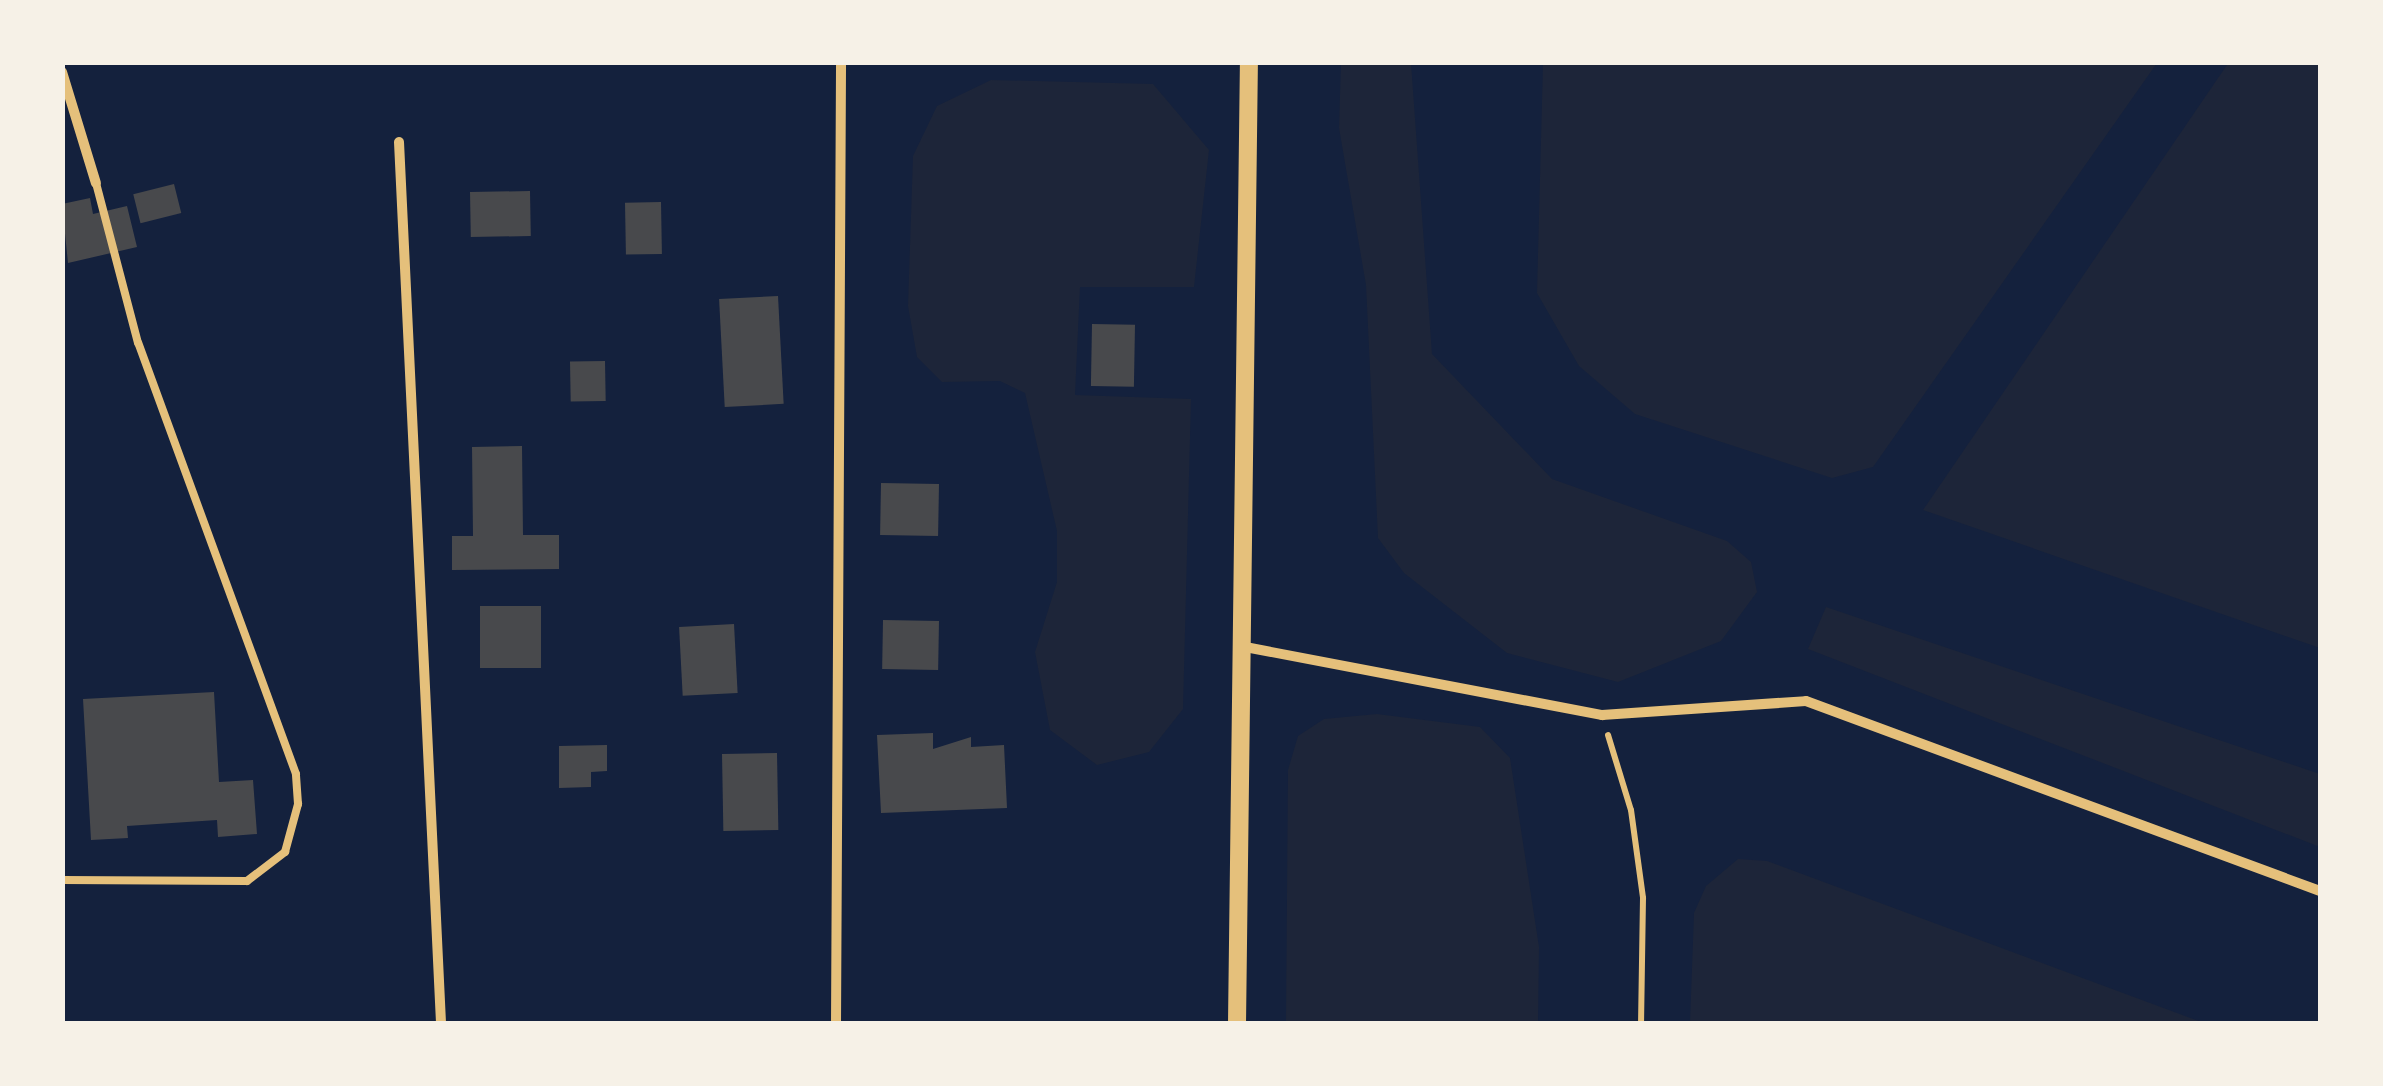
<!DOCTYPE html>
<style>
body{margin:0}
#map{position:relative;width:2383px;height:1086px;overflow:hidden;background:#14213d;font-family:"Open Sans",sans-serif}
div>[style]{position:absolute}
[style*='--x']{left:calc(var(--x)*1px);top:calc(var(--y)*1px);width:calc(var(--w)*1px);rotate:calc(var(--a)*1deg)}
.green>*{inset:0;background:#1d2539}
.building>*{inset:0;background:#48494c;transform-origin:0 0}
.path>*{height:6px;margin:-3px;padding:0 3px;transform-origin:3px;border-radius:3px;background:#e5c07b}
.service>*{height:8px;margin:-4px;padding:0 4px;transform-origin:4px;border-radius:4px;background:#e5c07b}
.minor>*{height:10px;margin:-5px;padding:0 5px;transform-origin:5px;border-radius:5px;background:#e5c07b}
.tertiary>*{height:18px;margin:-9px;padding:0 9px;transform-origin:9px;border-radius:9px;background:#e5c07b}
span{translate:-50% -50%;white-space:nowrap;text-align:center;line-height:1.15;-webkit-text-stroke:10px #f6f1e7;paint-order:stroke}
.frame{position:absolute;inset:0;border:65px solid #f6f1e7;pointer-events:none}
</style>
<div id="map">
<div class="green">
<div style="clip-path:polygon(2229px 62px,2320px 63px,2320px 648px,1923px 510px)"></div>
<div style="clip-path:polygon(1341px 63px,1411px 63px,1432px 354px,1552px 479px,1727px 541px,1751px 562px,1757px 592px,1721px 641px,1618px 682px,1507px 653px,1404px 573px,1378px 538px,1366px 285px,1339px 128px)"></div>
<div style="clip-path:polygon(1543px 63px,1543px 62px,2157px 63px,1873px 467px,1832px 478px,1635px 414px,1579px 366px,1537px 293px)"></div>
<div style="clip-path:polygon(991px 80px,1153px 84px,1209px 150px,1194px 287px,1080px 287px,1075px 395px,1191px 399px,1183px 709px,1149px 752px,1097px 765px,1050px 730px,1035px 652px,1057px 582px,1057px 531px,1025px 393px,1000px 381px,942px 382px,917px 357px,908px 306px,913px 156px,937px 106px)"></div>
<div style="clip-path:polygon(1826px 607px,2320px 774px,2320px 847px,1808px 649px)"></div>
<div style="clip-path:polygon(1377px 714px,1480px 727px,1510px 758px,1539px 947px,1538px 1023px,1286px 1023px,1288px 770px,1298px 736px,1324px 719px)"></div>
<div style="clip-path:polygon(1738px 859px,1767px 861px,2204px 1023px,1690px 1023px,1694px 913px,1706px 886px)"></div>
</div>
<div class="building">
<div style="left:174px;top:184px;width:30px;height:42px;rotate:76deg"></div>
<div style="left:530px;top:191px;width:45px;height:60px;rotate:89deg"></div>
<div style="clip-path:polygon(90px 198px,93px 214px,127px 206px,137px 247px,68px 263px,62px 204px)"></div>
<div style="left:661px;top:202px;width:52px;height:36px;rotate:89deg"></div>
<div style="left:778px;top:296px;width:108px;height:59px;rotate:87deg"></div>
<div style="left:1092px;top:324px;width:43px;height:62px;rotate:1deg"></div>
<div style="left:605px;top:361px;width:40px;height:35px;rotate:89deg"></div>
<div style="clip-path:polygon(522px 446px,523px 535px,559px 535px,559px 569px,452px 570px,452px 536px,473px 536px,472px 447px)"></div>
<div style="left:881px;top:483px;width:58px;height:52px;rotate:1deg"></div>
<div style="left:541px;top:606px;width:62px;height:61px;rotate:90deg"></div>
<div style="left:883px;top:620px;width:56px;height:49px;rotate:1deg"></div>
<div style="left:734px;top:624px;width:69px;height:55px;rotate:87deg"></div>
<div style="clip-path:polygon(214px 692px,219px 782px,253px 780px,257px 834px,218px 837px,217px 820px,127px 826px,128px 838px,91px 840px,83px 699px)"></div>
<div style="clip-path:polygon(933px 733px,933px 749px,971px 737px,971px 747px,1004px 745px,1007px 808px,881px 813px,877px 735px)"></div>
<div style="clip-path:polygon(607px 745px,607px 771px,591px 772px,591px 787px,559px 788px,559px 746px)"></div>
<div style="left:777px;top:753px;width:77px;height:55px;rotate:89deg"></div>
</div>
<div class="path">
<div style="--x:1608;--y:735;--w:78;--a:73"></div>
<div style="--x:1631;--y:810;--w:89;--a:82.2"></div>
<div style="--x:1643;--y:898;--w:126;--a:90.9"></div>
</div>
<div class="service">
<div style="--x:62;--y:880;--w:185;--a:0.3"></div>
<div style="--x:247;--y:881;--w:48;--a:-37.3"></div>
<div style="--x:285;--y:852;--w:50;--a:-74.8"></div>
<div style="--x:298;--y:804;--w:30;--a:-94"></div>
<div style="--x:296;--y:774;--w:459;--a:-110.1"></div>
<div style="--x:138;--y:343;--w:165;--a:-104.7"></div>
</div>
<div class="minor">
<div style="--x:62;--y:72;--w:116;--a:73"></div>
<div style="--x:399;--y:142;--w:883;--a:87.27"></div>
<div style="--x:1240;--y:646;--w:369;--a:10.8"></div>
<div style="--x:1602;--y:715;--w:204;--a:-3.9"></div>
<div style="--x:1806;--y:701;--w:548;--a:20.29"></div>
<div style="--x:836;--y:1024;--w:962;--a:-89.7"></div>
</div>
<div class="tertiary">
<div style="--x:1237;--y:1024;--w:962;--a:-89.29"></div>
</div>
<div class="frame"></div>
</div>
